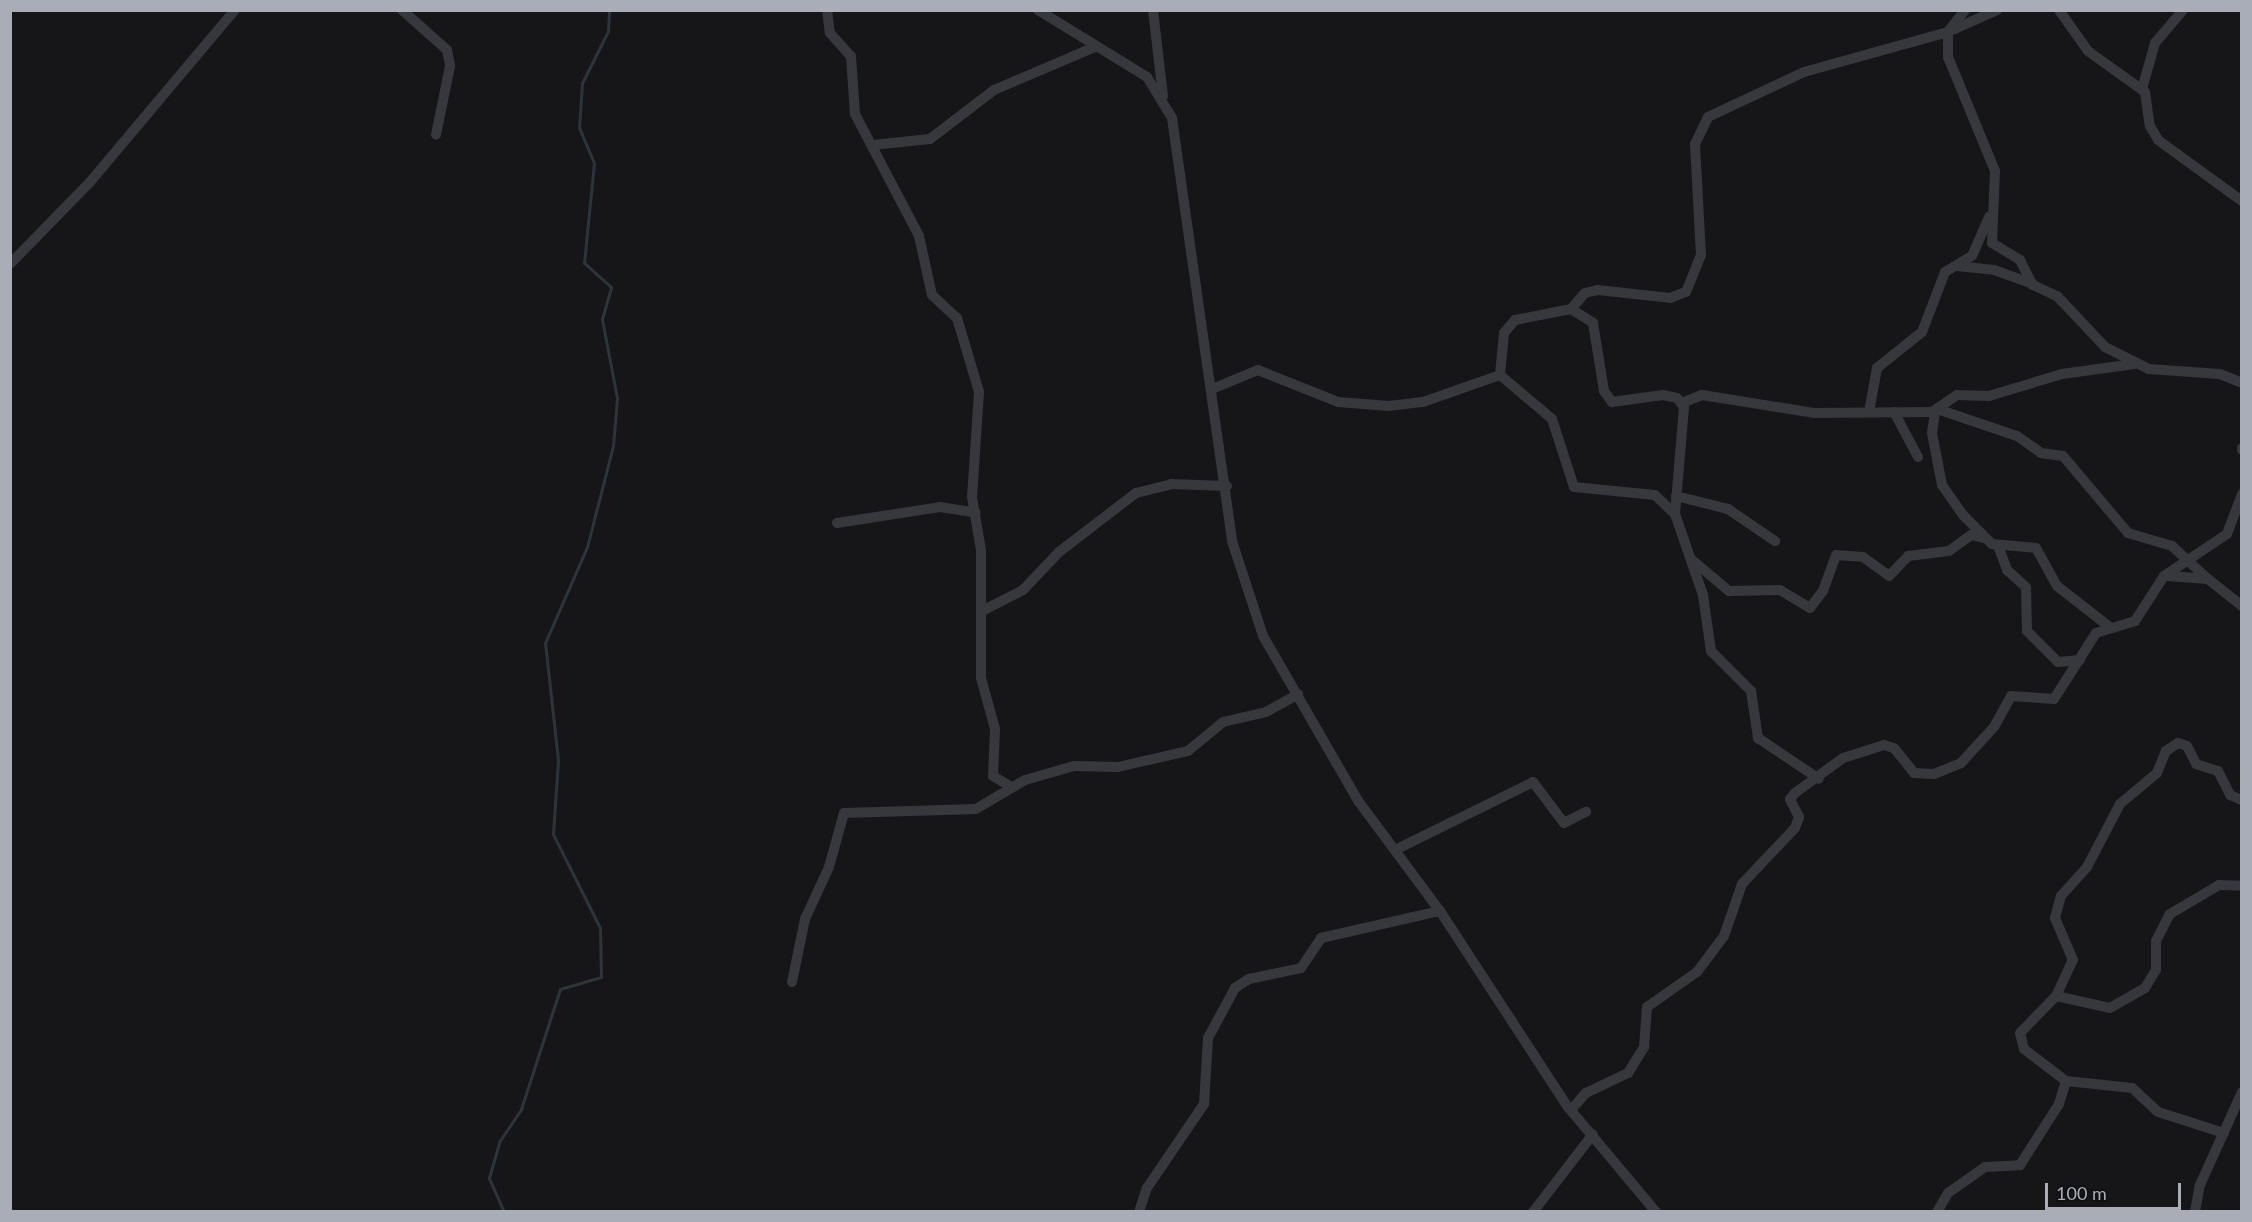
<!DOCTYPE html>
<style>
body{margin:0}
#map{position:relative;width:2252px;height:1222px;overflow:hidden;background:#161618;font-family:Lato,sans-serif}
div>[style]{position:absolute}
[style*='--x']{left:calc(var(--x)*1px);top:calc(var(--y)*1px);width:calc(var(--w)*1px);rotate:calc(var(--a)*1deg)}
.stream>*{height:3px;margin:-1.5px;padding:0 1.5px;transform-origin:1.5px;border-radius:1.5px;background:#2c353c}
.minor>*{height:10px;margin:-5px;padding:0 5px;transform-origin:5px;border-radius:5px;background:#37383d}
span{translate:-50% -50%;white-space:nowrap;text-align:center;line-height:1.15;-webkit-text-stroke:5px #111113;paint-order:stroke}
.frame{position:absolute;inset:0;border:12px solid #a8adb8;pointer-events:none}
.scale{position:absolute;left:2045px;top:1183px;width:136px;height:27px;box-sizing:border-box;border:3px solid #a8adb8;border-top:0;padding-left:8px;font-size:18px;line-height:21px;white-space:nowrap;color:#a8adb8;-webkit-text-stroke:4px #111113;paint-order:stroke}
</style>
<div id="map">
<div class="stream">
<div style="--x:504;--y:1212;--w:37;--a:-114"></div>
<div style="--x:489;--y:1178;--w:37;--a:-74"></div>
<div style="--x:499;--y:1142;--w:40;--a:-56"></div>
<div style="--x:521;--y:1109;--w:126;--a:-72"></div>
<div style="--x:560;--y:989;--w:43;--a:-16.3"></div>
<div style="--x:601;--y:977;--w:49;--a:-91.2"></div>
<div style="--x:600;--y:928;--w:105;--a:-116.6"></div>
<div style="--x:553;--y:834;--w:74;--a:-86.1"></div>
<div style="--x:558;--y:760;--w:118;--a:-96.3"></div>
<div style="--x:545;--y:643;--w:105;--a:-66.4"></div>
<div style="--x:587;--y:547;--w:104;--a:-75.6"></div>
<div style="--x:613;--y:446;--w:48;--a:-85.2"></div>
<div style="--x:617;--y:398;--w:80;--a:-100.8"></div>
<div style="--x:602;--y:319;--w:33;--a:-74"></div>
<div style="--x:611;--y:287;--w:36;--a:-138"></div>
<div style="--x:584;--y:263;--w:100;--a:-84.3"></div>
<div style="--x:594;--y:163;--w:38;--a:-113"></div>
<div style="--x:579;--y:128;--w:45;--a:-86.2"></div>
<div style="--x:582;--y:83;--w:58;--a:-63.4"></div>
<div style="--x:608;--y:31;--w:21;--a:-87"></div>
</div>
<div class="minor">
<div style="--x:402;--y:10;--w:60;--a:41.6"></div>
<div style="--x:447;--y:50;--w:16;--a:79"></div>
<div style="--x:450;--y:66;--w:70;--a:101.5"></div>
<div style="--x:827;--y:10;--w:23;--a:83"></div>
<div style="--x:830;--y:33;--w:31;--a:48"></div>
<div style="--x:851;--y:56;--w:58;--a:86.1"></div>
<div style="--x:855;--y:114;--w:138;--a:62.3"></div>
<div style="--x:919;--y:236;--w:60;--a:77.6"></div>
<div style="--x:932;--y:295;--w:34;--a:43"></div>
<div style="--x:957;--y:318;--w:77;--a:73.4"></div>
<div style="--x:979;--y:392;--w:105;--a:93.8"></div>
<div style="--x:972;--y:497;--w:54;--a:80.4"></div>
<div style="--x:981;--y:550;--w:128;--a:90"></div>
<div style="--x:981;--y:678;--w:53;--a:74.6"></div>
<div style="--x:995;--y:729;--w:47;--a:92.4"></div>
<div style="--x:993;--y:776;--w:21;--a:31"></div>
<div style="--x:1038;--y:10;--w:128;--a:31.6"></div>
<div style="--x:1147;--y:77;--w:48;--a:58.6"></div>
<div style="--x:1172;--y:118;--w:427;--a:81.9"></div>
<div style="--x:1232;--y:541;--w:100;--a:71.9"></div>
<div style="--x:1263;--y:636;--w:192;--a:60"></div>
<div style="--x:1359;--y:802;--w:136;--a:53.4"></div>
<div style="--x:1440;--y:911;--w:234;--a:56.9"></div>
<div style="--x:1568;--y:1107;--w:137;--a:50"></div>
<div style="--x:1153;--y:10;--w:87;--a:83.4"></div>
<div style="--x:1965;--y:10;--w:28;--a:128"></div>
<div style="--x:1948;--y:32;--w:25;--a:90"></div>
<div style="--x:1948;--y:57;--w:123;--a:67.6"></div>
<div style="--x:1995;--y:171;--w:72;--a:92.4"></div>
<div style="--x:1992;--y:243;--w:33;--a:31"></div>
<div style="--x:2020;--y:260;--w:28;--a:63"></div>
<div style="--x:2033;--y:285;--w:26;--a:25"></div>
<div style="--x:2057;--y:296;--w:70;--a:46.7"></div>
<div style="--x:2105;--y:347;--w:49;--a:26.6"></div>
<div style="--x:2149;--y:369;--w:71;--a:4"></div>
<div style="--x:2220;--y:374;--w:24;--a:22"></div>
<div style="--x:2059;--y:10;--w:50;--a:54.7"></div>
<div style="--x:2088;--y:51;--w:70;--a:35.7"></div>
<div style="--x:2145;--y:92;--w:34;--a:82"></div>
<div style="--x:2150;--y:126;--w:16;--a:60"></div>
<div style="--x:2158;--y:140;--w:104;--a:36"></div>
<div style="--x:2142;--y:89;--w:48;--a:-74.2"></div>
<div style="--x:2155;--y:43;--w:43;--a:-49.7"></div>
<div style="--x:873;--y:145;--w:57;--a:-6"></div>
<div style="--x:930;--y:139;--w:81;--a:-37.4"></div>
<div style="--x:994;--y:90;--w:110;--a:-23.1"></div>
<div style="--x:10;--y:264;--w:115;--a:-45.7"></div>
<div style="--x:90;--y:182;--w:225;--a:-49.9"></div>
<div style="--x:1957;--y:266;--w:37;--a:6"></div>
<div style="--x:1994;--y:270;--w:41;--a:19.7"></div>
<div style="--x:1571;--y:309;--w:21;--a:-49"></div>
<div style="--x:1585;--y:293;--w:13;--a:-13"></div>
<div style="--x:1598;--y:290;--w:72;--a:6.3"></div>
<div style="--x:1670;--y:298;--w:17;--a:-21"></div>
<div style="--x:1686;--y:292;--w:40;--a:-68"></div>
<div style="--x:1701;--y:255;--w:111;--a:-93.1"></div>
<div style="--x:1695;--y:144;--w:30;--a:-64"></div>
<div style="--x:1708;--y:117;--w:106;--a:-25.1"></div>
<div style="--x:1804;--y:72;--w:149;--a:-15.5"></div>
<div style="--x:1948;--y:32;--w:54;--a:-24.2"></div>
<div style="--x:1500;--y:375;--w:68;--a:40.2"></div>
<div style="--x:1552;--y:419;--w:71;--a:72.1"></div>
<div style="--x:1574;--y:487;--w:81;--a:5.6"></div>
<div style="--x:1655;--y:495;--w:28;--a:44"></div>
<div style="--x:1675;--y:514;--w:86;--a:70.9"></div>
<div style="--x:1703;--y:595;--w:57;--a:81.9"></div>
<div style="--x:1711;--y:651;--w:57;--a:45"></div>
<div style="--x:1751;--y:691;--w:48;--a:81.5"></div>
<div style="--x:1758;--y:738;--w:73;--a:33.9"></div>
<div style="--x:1212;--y:389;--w:50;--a:-22.4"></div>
<div style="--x:1258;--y:370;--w:86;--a:21.8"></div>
<div style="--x:1338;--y:402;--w:51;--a:4.5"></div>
<div style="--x:1389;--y:406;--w:34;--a:-7"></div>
<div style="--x:1423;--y:402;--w:82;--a:-19.3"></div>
<div style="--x:1500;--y:375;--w:42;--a:-84.6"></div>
<div style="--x:1504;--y:333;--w:17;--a:-50"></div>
<div style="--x:1515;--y:320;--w:57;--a:-11.1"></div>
<div style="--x:1571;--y:309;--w:26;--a:32"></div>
<div style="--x:1593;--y:323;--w:69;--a:80.8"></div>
<div style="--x:1604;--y:391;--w:14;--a:54"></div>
<div style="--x:1612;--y:402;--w:51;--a:-7.8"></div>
<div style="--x:1663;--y:395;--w:14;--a:12"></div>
<div style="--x:1677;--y:398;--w:11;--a:52"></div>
<div style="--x:1684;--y:407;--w:107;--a:94.8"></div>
<div style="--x:1682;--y:403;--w:22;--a:-22"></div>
<div style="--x:1702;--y:395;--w:113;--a:9.1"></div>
<div style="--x:1814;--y:413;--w:118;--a:-0.5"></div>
<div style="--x:1932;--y:412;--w:30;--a:-34"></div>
<div style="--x:1957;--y:395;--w:32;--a:2"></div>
<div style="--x:1989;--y:396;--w:76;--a:-16.8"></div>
<div style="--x:2062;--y:374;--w:73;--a:-7.9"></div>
<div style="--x:1940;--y:410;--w:81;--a:18.7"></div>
<div style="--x:2017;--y:436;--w:29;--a:35"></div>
<div style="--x:2041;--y:453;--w:22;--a:8"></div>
<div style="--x:2063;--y:456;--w:101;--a:49.8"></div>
<div style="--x:2128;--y:533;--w:46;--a:16.5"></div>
<div style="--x:2172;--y:546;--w:49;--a:42.5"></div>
<div style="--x:1869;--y:412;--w:45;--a:-79.7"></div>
<div style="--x:1877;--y:368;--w:58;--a:-38.7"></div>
<div style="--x:1922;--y:332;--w:64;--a:-69"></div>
<div style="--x:1945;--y:272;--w:31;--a:-31"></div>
<div style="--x:1972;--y:256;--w:43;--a:-66.4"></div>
<div style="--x:1894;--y:412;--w:51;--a:61.9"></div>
<div style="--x:1935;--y:412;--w:21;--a:98"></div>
<div style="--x:1932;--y:433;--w:53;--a:79.1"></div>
<div style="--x:1942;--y:485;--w:38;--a:55"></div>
<div style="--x:1964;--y:516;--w:40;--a:45"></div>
<div style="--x:1992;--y:544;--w:44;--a:5.2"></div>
<div style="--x:2036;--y:548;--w:43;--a:61.1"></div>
<div style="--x:2057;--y:586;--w:68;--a:37.9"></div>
<div style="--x:2242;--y:448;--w:2;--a:90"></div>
<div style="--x:1676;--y:496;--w:54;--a:14"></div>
<div style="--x:1728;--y:509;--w:57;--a:34.2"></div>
<div style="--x:837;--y:523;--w:104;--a:-8.8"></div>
<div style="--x:940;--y:507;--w:36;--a:9"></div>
<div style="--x:1998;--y:546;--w:26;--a:69"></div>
<div style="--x:2007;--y:570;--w:25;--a:42"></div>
<div style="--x:2026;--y:587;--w:44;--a:88.7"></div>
<div style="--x:2027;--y:631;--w:44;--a:45"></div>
<div style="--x:2058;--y:662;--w:22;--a:-5"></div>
<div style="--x:1691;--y:559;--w:50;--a:40.1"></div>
<div style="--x:1729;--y:591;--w:51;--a:-1.1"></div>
<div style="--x:1780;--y:590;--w:35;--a:31"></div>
<div style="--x:1810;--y:608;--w:21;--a:-53"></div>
<div style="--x:1823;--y:591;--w:38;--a:-70"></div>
<div style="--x:1836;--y:555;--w:27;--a:4"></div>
<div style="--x:1863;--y:557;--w:32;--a:36"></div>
<div style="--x:1889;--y:576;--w:28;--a:-46"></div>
<div style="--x:1908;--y:556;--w:41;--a:-7"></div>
<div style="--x:1949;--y:551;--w:27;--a:-36"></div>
<div style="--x:1971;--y:535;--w:13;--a:13"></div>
<div style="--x:2168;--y:576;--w:40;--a:4.3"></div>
<div style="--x:2208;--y:579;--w:43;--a:38.5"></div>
<div style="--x:982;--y:611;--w:46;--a:-27.1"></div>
<div style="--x:1023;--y:590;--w:52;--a:-46.5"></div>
<div style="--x:1059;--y:552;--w:97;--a:-37.5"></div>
<div style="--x:1136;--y:493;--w:36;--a:-14"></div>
<div style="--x:1171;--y:484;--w:56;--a:2"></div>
<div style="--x:1395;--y:850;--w:154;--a:-26.2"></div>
<div style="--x:1533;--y:782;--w:51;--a:52.9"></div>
<div style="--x:1564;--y:823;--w:25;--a:-27"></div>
<div style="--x:792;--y:982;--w:64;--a:-78.3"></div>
<div style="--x:805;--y:919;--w:57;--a:-65.2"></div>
<div style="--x:829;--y:867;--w:56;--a:-74.5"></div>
<div style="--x:844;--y:813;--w:132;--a:-1.7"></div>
<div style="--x:976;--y:809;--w:57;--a:-30.6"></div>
<div style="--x:1025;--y:780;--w:51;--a:-15.9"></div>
<div style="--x:1074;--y:766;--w:44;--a:1.3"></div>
<div style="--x:1118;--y:767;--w:72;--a:-12.9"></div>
<div style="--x:1188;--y:751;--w:45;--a:-39.6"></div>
<div style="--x:1223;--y:722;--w:44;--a:-13.1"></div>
<div style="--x:1266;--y:712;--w:37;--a:-29"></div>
<div style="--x:2056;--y:996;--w:40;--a:-65"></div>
<div style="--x:2073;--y:960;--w:46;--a:-113.2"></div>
<div style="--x:2055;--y:918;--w:23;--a:-75"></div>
<div style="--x:2061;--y:896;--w:39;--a:-48"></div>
<div style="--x:2087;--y:867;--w:71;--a:-62.4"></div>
<div style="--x:2120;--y:804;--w:48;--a:-40"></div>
<div style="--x:2157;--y:773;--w:24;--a:-68"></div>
<div style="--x:2166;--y:751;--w:14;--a:-34"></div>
<div style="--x:2178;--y:743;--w:9;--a:18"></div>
<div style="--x:2187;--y:746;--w:20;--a:63"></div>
<div style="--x:2196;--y:764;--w:23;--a:18"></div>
<div style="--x:2218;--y:771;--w:27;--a:63"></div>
<div style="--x:2230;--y:795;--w:13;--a:23"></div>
<div style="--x:1571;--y:1110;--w:23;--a:-49"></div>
<div style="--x:1586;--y:1093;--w:47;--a:-25.5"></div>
<div style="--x:1628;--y:1073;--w:31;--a:-58"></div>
<div style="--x:1644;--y:1047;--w:40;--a:-85.7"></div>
<div style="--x:1647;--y:1007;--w:61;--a:-35"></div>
<div style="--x:1697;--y:972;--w:45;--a:-53.1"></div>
<div style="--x:1724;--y:936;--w:55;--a:-70.9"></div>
<div style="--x:1742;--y:884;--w:77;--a:-46.6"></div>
<div style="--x:1795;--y:828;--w:12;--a:-70"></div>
<div style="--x:1799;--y:817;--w:20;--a:-117"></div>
<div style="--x:1790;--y:799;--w:8;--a:-50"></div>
<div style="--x:1795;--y:793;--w:59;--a:-36.1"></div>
<div style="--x:1843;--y:758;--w:43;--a:-17.6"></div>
<div style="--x:1884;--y:745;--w:10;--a:17"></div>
<div style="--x:1894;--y:748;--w:32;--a:51"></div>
<div style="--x:1914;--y:773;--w:20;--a:3"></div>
<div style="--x:1934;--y:774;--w:29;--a:-22"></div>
<div style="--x:1961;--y:763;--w:49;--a:-47.5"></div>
<div style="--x:1994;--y:727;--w:35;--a:-61"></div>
<div style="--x:2011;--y:696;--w:43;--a:4"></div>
<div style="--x:2054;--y:699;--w:78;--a:-57.5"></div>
<div style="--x:2096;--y:633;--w:41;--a:-17.1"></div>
<div style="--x:2135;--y:621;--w:54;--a:-57.2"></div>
<div style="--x:2164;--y:576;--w:76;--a:-33.7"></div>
<div style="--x:2227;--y:534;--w:43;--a:-69.4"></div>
<div style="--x:2224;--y:1133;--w:69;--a:-162.3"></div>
<div style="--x:2158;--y:1112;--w:35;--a:-137"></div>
<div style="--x:2132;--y:1088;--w:66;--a:-173.9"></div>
<div style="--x:2066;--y:1081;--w:53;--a:-142.7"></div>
<div style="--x:2024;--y:1049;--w:16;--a:-104"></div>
<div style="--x:2020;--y:1033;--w:52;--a:-45.8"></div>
<div style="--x:2056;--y:996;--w:55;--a:12.5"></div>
<div style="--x:2110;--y:1008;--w:40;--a:-29.7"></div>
<div style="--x:2145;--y:988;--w:21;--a:-59"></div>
<div style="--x:2156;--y:970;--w:29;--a:-90"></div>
<div style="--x:2156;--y:941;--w:30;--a:-63"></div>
<div style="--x:2170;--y:914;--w:57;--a:-30.6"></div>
<div style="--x:2219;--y:885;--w:23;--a:2"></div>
<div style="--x:1139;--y:1212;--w:25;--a:-72"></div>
<div style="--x:1147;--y:1188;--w:102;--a:-55.8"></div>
<div style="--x:1204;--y:1104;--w:66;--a:-86.5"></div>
<div style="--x:1208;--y:1038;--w:57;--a:-61.6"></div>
<div style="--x:1235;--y:988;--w:17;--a:-33"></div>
<div style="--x:1249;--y:979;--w:53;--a:-11.9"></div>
<div style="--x:1301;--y:968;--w:36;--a:-56"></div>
<div style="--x:1321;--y:938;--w:122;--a:-12.8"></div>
<div style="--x:1533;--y:1212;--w:98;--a:-52.4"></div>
<div style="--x:1937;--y:1212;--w:22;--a:-60"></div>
<div style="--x:1948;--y:1193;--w:45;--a:-35.1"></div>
<div style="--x:1985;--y:1167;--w:35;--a:-3"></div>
<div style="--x:2020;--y:1165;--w:72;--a:-57.4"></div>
<div style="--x:2059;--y:1104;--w:24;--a:-73"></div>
<div style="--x:2195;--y:1212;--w:27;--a:-80"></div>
<div style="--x:2200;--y:1185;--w:102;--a:-65.7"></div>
</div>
<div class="frame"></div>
<div class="scale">100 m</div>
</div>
